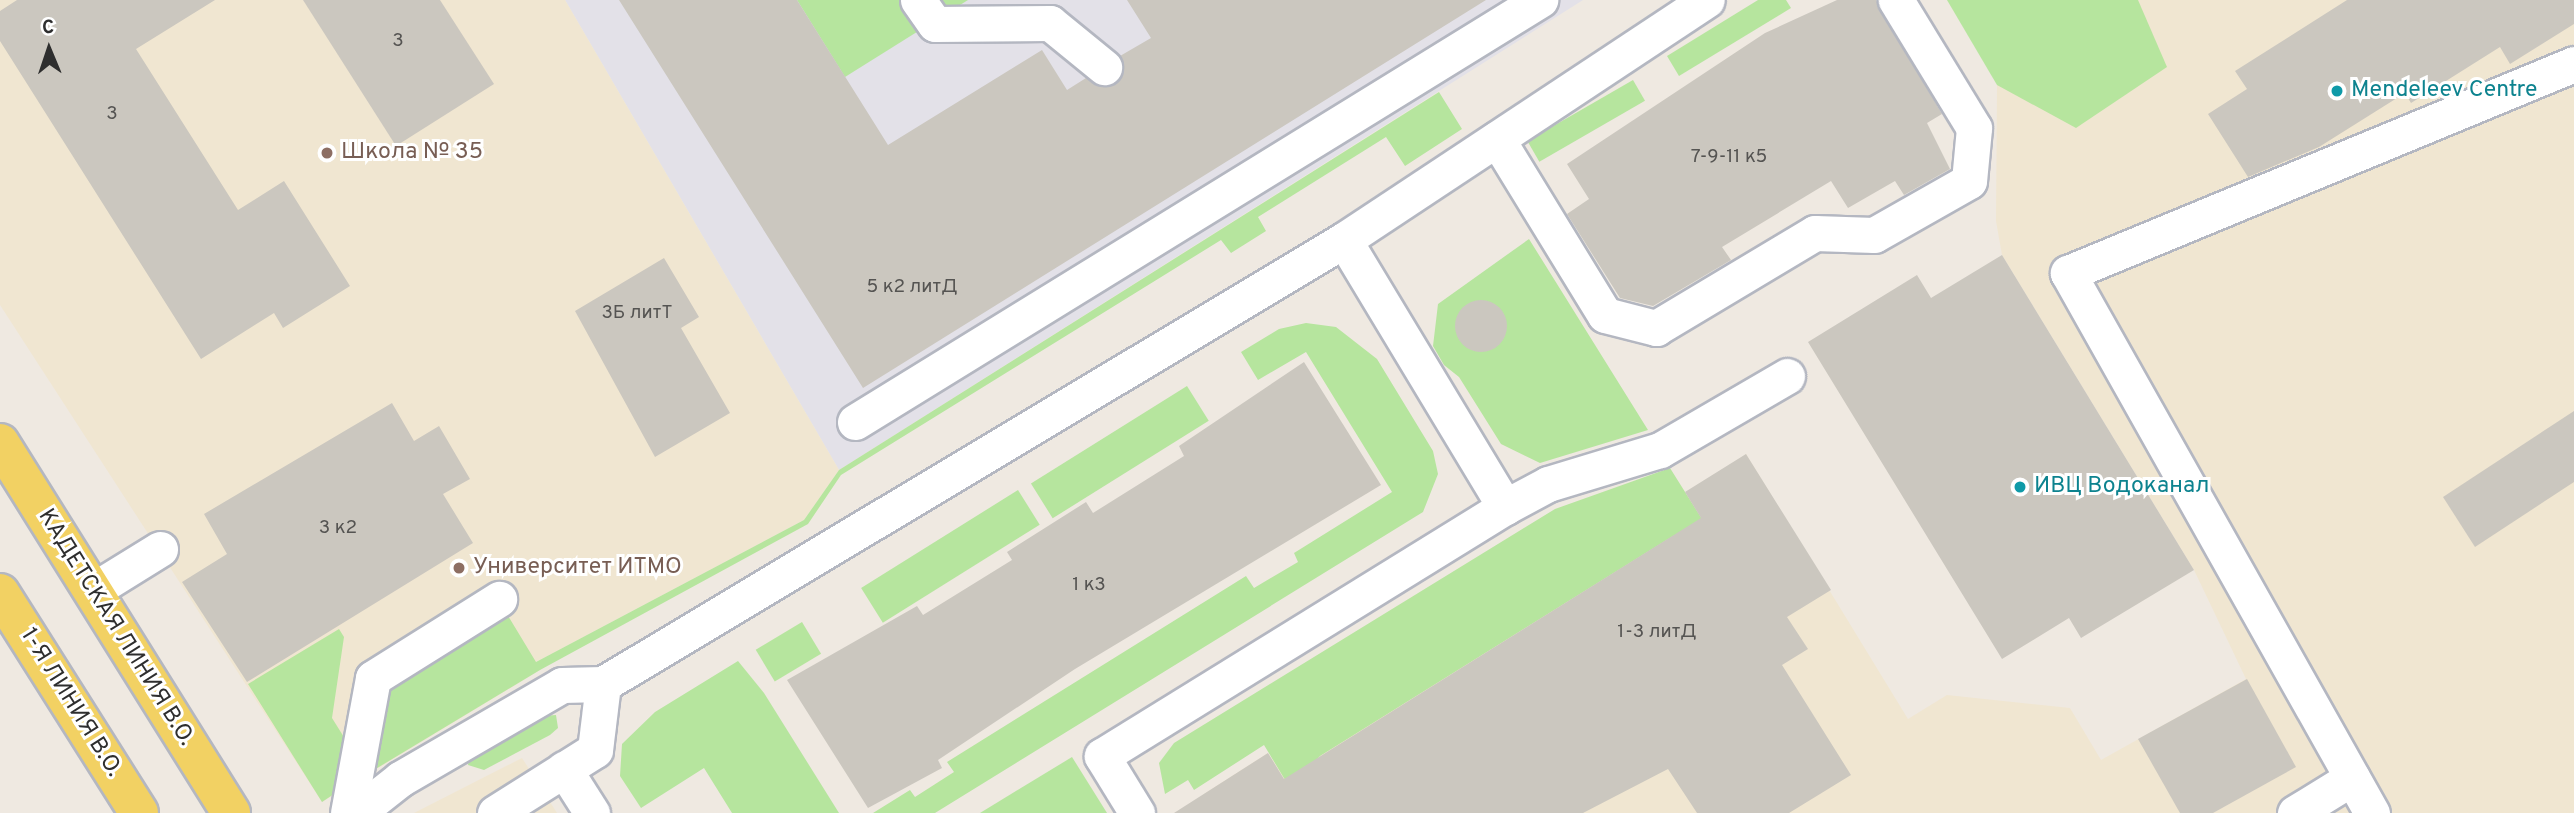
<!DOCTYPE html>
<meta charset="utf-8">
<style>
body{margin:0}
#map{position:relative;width:2574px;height:813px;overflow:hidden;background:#efe9e1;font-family:Overpass,sans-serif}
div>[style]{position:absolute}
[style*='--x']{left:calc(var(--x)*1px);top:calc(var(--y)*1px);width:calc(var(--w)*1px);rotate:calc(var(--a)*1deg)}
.industrial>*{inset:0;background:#e3e1e8}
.education>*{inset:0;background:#f0e6d1}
.green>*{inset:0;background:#b6e59e;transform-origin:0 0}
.building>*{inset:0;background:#cbc7bf}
.round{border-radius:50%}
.roads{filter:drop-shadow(2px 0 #b4b7c1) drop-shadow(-2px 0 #b4b7c1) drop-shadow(0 2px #b4b7c1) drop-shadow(0 -2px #b4b7c1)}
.service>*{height:35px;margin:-17.5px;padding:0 17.5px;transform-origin:17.5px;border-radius:17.5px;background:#fff}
.primary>*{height:38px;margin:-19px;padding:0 19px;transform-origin:19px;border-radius:19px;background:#f2d163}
.dots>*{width:19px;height:19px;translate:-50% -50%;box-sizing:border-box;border:4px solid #fff;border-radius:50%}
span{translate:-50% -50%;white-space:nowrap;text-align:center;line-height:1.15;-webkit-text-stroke:6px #fff;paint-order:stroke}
.number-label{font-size:19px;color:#555452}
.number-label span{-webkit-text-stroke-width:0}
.culture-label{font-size:23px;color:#0d838f}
.left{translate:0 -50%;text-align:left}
.education-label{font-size:23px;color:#785e54}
.street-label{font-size:23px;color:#2e2e2e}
.north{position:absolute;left:14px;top:14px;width:70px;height:70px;-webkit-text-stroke:5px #fff;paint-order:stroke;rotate:358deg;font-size:19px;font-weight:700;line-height:28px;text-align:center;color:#2e2e2e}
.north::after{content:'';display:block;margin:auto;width:24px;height:32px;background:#2e2e2e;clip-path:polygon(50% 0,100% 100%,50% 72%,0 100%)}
</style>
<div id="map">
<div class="industrial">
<div style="clip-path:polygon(565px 0,1583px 0,839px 470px)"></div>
</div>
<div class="education">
<div style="clip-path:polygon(0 0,565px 0,839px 470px,804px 520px,536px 662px,540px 670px,322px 802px,0 305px)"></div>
<div style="clip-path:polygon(2125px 0,2574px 0,2574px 813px,1217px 813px,1204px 794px,1268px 753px,1290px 787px,1320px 756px,1746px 454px,1908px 719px,1947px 695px,2070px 708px,2101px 760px,2246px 679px,2194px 570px,2002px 255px,1996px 221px,1997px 85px)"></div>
<div style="clip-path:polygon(522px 758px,557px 813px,414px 813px)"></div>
</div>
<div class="green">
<div style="clip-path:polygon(797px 0,968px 0,845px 77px)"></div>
<div style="clip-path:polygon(1758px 0,1786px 0,1791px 8px,1679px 76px,1667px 56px)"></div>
<div style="clip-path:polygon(1947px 0,2138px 0,2167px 67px,2076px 128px,1997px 85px)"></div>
<div style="left:1633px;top:80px;width:24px;height:122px;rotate:60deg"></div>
<div style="clip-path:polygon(1439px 92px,1462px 129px,1405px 166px,1386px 137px,1258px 217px,1266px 231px,1231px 253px,1221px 240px,841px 475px,808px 524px,540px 670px,359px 779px,381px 692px,507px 614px,536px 662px,804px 520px,839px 470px)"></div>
<div style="clip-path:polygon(1529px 239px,1648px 430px,1540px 463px,1501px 444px,1459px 377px,1444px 365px,1433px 346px,1438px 304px)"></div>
<div style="clip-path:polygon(1306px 323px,1336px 327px,1377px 359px,1433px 451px,1438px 474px,1423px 512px,935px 813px,873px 813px,910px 790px,915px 797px,954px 772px,947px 762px,1246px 576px,1254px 588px,1298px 562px,1294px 553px,1392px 492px,1306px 352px,1258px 380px,1241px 352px,1279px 329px)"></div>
<div style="left:1187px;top:386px;width:41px;height:184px;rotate:58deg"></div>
<div style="clip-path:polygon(1670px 468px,1707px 527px,1673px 536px,1320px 756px,1290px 788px,1264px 745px,1194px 790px,1188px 780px,1165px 794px,1159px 763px,1174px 743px,1555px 509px)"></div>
<div style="left:1018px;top:490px;width:41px;height:185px;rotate:58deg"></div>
<div style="left:802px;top:622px;width:37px;height:54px;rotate:59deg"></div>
<div style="clip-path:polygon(339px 629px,344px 637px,332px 718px,347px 742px,340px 790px,322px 802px,248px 684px)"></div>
<div style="clip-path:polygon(738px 661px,764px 693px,839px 813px,732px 813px,704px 768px,641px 808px,620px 776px,622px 744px,655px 712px)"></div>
<div style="clip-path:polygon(556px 715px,558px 728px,550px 735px,484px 770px,468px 765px,469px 759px,541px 716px)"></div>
<div style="clip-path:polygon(1072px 757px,1107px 813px,980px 813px)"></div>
</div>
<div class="building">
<div style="clip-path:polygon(17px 0,215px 0,136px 49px,238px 210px,284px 181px,350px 286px,283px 328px,274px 313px,201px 359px,0 41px,0 11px)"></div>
<div style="clip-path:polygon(303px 0,440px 0,494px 84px,396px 146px)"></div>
<div style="clip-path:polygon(619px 0,797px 0,888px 145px,1042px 50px,1067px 90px,1086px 78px,1112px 85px,1124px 71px,1120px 56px,1151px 38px,1127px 0,1486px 0,863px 388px)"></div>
<div style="clip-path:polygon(1837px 0,1876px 0,1942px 114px,1927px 123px,1950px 169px,1904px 195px,1895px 181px,1848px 208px,1831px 181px,1722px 247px,1731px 260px,1653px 306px,1620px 298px,1567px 214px,1589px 199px,1567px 164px,1765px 33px)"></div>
<div style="clip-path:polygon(2347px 0,2574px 0,2574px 24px,2510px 64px,2500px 47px,2411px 103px,2405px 93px,2319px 147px,2248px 177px,2208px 114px,2247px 89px,2235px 71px)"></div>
<div style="clip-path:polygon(2002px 255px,2194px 570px,2081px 638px,2069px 618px,2002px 659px,1808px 342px,1917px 275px,1931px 298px)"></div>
<div style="clip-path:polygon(664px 258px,699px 317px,681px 328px,730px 413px,655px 457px,575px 311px)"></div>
<div class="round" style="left:1455px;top:300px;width:52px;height:52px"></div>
<div style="clip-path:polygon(1304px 362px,1381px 485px,1075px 669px,938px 760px,942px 768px,868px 808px,787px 680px,917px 606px,923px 615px,1012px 560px,1007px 552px,1086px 502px,1093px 513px,1184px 456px,1179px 446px)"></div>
<div style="clip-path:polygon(392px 403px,414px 441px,439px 426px,470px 479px,443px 494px,473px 543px,247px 682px,182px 582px,227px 554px,204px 514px)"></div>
<div style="clip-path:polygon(2574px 411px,2574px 482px,2475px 547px,2443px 497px)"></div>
<div style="clip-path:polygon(1746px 454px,1831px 590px,1787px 617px,1808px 649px,1782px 665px,1851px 775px,1789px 813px,1697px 813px,1668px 769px,1583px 813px,1174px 813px,1268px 753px,1284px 779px,1701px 518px,1685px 492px)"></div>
<div style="clip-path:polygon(2247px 679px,2296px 767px,2213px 813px,2180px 813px,2138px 739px)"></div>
</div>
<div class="roads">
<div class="service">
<div style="--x:918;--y:0;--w:29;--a:55"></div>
<div style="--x:935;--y:24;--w:115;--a:-0.5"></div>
<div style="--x:1050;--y:23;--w:70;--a:39.2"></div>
<div style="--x:1497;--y:139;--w:206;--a:58.5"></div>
<div style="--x:1605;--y:315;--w:53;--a:14.3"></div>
<div style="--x:1656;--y:328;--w:185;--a:-30.9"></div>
<div style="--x:1815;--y:233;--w:59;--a:1.9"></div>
<div style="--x:1874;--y:235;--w:109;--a:-29.6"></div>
<div style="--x:1969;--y:181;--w:53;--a:-84.6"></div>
<div style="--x:1974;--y:128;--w:150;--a:-121.4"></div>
<div style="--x:1344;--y:240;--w:312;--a:58.9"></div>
<div style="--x:855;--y:422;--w:805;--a:-31.64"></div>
<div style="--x:92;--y:591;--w:80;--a:-31.7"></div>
<div style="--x:564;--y:769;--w:52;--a:57.5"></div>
<div style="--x:348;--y:813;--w:137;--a:-79.5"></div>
<div style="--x:373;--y:678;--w:149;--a:-32.1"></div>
<div style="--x:357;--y:813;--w:55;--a:-38.3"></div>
<div style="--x:400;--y:779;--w:187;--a:-30.1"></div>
<div style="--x:562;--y:685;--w:41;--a:-1.4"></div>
<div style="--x:603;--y:684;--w:864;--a:-30.93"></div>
<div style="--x:1344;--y:240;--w:435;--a:-33.5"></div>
<div style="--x:495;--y:813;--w:118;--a:-32.2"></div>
<div style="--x:595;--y:750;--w:66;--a:-83.1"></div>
<div style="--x:1137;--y:813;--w:67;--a:-121.6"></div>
<div style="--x:1102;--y:756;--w:474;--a:-31.7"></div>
<div style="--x:1505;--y:507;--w:49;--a:-28.1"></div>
<div style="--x:1548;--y:484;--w:117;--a:-16.9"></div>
<div style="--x:1660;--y:450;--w:147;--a:-30.2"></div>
<div style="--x:2295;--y:813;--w:67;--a:-31.6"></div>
<div style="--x:2372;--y:813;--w:620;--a:-119.38"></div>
<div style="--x:2068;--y:273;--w:547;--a:-22.44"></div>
</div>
<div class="primary">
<div style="--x:0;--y:443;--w:436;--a:58"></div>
<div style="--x:0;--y:593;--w:260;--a:57.7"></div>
</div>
</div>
<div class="dots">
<div style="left:2337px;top:91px;background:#0f9aa8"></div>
<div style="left:327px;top:153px;background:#8d6e63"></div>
<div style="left:2020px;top:487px;background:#0f9aa8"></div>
<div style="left:459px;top:568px;background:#8d6e63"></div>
</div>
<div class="number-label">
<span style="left:398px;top:42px">3</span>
<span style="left:112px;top:115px">3</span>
<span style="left:1729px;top:158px">7-9-11 к5</span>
<span style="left:912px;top:288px">5 к2 литД</span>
<span style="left:637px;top:314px">3Б литТ</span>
<span style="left:338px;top:529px">3 к2</span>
<span style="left:1089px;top:586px">1 к3</span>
<span style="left:1657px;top:633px">1-3 литД</span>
</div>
<div class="culture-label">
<span class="left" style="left:2351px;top:91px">Mendeleev Centre</span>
<span class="left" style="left:2034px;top:487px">ИВЦ Водоканал</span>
</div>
<div class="education-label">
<span class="left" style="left:341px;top:153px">Школа № 35</span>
<span class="left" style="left:473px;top:568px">Университет ИТМО</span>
</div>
<div class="street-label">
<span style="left:115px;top:628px;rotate:58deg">КАДЕТСКАЯ ЛИНИЯ В.О.</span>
<span style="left:70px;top:703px;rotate:58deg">1-Я ЛИНИЯ В.О.</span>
</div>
<div class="north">С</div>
</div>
